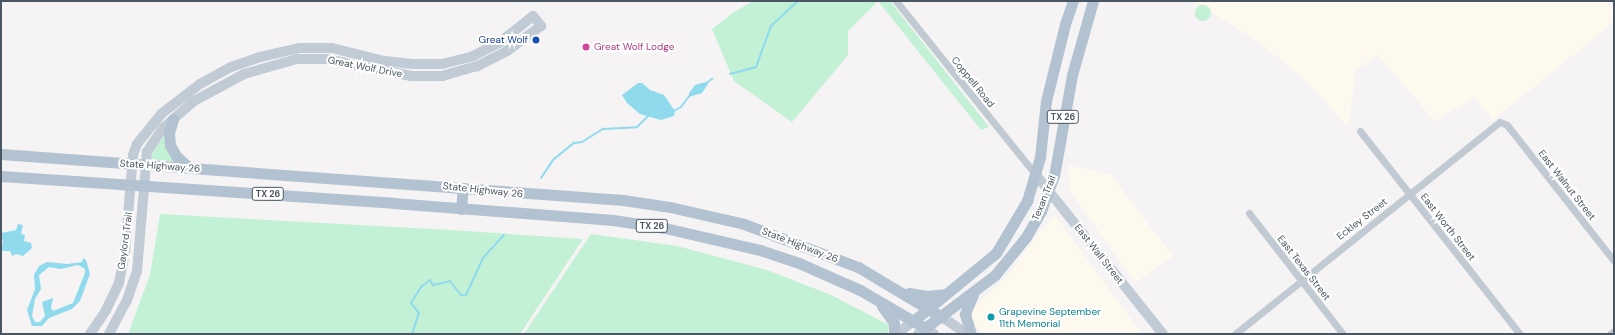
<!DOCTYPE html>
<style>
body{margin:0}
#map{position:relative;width:1615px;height:335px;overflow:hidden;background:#f5f3f3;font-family:"DM Sans",sans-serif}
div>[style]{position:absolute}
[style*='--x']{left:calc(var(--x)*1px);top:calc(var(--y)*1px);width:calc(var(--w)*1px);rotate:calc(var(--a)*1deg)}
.commercial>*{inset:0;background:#fdf9ef}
.green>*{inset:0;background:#c3f1d5}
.round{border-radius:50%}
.water>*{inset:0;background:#90daee}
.stream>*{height:2px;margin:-1px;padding:0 1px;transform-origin:1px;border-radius:1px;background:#90daee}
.street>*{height:7px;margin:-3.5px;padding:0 3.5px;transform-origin:3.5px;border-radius:3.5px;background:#c1cad2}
.secondary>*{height:10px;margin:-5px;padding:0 5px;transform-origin:5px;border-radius:5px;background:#c1cbd6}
.primary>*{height:11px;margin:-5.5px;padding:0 5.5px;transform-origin:5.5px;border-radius:5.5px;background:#b3c2d1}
.dots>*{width:11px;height:11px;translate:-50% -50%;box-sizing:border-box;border:2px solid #fff;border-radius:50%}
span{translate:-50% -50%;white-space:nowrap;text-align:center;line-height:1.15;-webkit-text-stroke:4px #fff;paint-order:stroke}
.shield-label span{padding:1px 3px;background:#fff;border:1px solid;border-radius:3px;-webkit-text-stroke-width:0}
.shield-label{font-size:9px;color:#4a5661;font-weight:700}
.transit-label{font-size:10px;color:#164399}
.right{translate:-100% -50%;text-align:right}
.hotel-label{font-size:10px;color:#b23c85}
.left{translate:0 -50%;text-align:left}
.street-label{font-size:10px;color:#4a5661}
.culture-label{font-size:10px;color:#0d838f}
.frame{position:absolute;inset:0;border:2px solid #4a5661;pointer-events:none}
</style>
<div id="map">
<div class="commercial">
<div style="clip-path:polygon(1193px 1px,1605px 1px,1614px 9px,1614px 22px,1493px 120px,1474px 98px,1435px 121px,1377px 55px,1355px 71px,1350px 120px,1345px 125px,1318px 93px,1285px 63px,1254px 39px)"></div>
<div style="clip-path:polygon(1068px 165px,1111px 175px,1173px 256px,1135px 283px,1070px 191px)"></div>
<div style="clip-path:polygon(1056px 215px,1063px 226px,1142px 334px,984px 334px,975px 326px,972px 314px,973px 308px,1011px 272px,1039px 232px)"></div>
</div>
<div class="green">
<div style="clip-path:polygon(754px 1px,890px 1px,989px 127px,981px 130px,878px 1px,848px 31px,848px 55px,792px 122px,734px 81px,712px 29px,734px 12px)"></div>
<div class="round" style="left:1195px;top:5px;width:16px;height:16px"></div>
<div style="clip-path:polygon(165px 135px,178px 162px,151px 159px,153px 151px)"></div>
<div style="clip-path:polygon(160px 214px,451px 230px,583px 239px,520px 334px,128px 334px,150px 275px)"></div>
<div style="clip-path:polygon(591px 234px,677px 246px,767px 270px,831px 295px,889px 325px,888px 333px,524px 334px)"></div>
</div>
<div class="water">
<div style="clip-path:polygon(706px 82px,708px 84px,702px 93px,689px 97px,689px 93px,695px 85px)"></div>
<div style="clip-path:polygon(638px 83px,642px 83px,650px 90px,664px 95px,675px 111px,674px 116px,661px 120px,640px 114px,627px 103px,622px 95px)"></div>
<div style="clip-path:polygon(18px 224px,23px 225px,21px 234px,25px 235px,24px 241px,31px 243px,32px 248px,23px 256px,16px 254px,12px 256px,10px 251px,3px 251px,1px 249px,3px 243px,1px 233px,16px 230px)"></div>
<div style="clip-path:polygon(evenodd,83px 258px,86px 260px,90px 274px,80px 301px,72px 309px,49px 318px,42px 326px,32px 326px,27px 310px,35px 289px,34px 275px,39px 266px,47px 262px,67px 264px,82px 262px,83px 258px,78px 265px,85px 269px,85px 273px,73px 303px,53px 311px,51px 308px,53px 298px,42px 302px,45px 316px,40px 322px,35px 322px,32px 316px,35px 299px,41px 289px,39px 275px,49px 267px,61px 269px,78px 265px)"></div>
</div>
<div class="stream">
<div style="--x:730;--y:74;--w:27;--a:-15"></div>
<div style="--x:756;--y:67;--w:44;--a:-69.9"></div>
<div style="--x:771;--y:26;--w:37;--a:-43"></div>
<div style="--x:705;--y:84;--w:9;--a:-36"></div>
<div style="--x:674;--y:111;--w:8;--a:-30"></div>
<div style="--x:681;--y:107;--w:15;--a:-53"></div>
<div style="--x:541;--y:178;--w:23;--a:-56"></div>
<div style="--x:554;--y:159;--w:26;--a:-39"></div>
<div style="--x:574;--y:143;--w:8;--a:-7"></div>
<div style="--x:582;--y:142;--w:25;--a:-32"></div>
<div style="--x:603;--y:129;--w:34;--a:-3"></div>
<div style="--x:637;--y:127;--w:17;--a:-45"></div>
<div style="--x:412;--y:334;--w:22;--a:-72"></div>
<div style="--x:419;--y:313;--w:13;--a:-129"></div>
<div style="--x:411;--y:303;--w:19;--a:-58"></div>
<div style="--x:421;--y:287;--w:11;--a:-38"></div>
<div style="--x:430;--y:280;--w:6;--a:59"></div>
<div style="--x:433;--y:285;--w:17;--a:-13"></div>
<div style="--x:450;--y:281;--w:18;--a:52"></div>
<div style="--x:461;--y:295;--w:5;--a:0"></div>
<div style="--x:466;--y:295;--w:41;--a:-65.3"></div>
<div style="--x:483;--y:258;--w:31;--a:-48"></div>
</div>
<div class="street">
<div style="--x:896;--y:1;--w:223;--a:51.2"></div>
<div style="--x:1360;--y:131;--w:258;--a:51.8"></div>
<div style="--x:1249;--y:213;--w:153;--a:52.2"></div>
<div style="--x:1235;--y:334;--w:339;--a:-38.7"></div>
<div style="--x:1500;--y:122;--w:8;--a:23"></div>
<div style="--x:1507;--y:125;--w:173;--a:51.8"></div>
<div style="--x:1610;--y:334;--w:5;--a:-37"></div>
</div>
<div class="secondary">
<div style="--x:1036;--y:175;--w:203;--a:51.4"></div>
<div style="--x:942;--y:317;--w:30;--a:34"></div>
<div style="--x:90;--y:334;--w:29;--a:-56"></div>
<div style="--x:106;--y:310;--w:30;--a:-64"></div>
<div style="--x:119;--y:283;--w:32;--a:-79"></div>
<div style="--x:125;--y:252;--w:97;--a:-85.3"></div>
<div style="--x:133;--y:155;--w:12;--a:-70"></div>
<div style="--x:137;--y:144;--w:38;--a:-51"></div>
<div style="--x:161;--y:114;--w:49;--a:-37.6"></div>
<div style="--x:200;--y:84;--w:35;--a:-29"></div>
<div style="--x:231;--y:67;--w:31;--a:-19"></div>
<div style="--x:260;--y:57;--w:41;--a:-12.7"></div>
<div style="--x:300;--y:48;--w:32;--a:0"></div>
<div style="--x:332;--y:48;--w:54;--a:14"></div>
<div style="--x:384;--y:61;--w:28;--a:6"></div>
<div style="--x:412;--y:64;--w:30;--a:0"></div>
<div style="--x:442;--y:64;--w:32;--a:-14"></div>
<div style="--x:473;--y:56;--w:29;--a:-27"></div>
<div style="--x:499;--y:43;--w:43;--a:-38.5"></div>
<div style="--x:533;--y:16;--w:13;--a:51"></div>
<div style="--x:541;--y:26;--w:42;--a:143.7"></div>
<div style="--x:507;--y:51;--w:34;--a:153"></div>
<div style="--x:477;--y:66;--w:35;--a:164"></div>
<div style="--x:443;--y:76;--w:32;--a:180"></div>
<div style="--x:411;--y:76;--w:87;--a:-168.7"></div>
<div style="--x:326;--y:59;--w:29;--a:180"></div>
<div style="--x:297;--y:59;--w:55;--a:164.2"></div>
<div style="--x:244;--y:74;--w:57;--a:151.6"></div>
<div style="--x:194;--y:101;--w:41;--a:138.9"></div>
<div style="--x:163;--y:128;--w:29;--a:124"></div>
<div style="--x:147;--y:152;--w:119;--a:94.8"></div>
<div style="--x:137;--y:271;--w:31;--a:109"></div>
<div style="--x:127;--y:300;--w:38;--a:118"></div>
<div style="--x:897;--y:334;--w:19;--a:-39"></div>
<div style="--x:918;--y:334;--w:9;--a:-41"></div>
<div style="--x:925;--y:328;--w:11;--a:34"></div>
</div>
<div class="primary">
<div style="--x:173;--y:119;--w:15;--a:106"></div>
<div style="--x:169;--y:133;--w:12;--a:85"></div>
<div style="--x:170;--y:145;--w:13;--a:61"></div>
<div style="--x:176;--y:156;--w:18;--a:41"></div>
<div style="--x:1;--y:154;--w:624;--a:4.23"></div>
<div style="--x:623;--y:200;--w:48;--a:8.5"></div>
<div style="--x:670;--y:207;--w:76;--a:12.9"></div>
<div style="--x:744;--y:224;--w:122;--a:20.7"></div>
<div style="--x:858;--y:267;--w:98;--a:30.8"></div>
<div style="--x:1;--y:176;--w:393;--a:3.9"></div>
<div style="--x:393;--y:203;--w:221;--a:4.4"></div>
<div style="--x:613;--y:220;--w:53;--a:8.7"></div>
<div style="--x:665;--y:228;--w:98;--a:13"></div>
<div style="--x:760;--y:250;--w:41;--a:18.4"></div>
<div style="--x:799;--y:263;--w:67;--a:23.9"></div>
<div style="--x:860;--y:290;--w:75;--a:30.3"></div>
<div style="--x:925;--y:328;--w:88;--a:-37.1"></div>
<div style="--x:995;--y:275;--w:49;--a:-50.8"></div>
<div style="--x:1026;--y:237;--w:30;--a:-60"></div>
<div style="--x:1041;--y:211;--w:37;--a:-70"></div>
<div style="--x:1054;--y:176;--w:103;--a:-79.9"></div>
<div style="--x:1072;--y:75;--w:77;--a:-74.2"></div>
<div style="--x:461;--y:209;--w:21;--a:-85"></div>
<div style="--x:909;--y:293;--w:18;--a:9"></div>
<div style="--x:927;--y:296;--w:18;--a:-6"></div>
<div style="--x:882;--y:306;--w:21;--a:55"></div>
<div style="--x:894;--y:323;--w:11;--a:90"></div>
<div style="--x:912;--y:322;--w:109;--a:-39.4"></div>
<div style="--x:996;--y:253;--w:61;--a:-59.2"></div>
<div style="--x:1027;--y:201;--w:46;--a:-73.5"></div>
<div style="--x:1040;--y:157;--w:56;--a:-83.9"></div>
<div style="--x:1046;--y:101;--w:79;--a:-76.1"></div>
<div style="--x:1065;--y:24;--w:24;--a:-71"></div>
<div style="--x:971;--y:334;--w:21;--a:-107"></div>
<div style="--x:965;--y:314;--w:22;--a:-68"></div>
</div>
<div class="dots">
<div style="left:536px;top:40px;background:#1a4fb4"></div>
<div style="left:586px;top:47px;background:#d1479c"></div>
<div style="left:991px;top:317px;background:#0f9aa8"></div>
</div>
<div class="shield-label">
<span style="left:1063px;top:117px">TX 26</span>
<span style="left:268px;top:194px">TX 26</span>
<span style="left:652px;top:226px">TX 26</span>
</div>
<div class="transit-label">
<span class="right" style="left:528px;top:40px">Great Wolf</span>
</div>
<div class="hotel-label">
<span class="left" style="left:594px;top:47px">Great Wolf Lodge</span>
</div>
<div class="street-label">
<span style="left:365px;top:67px;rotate:11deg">Great Wolf Drive</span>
<span style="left:973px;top:82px;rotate:51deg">Coppell Road</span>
<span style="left:160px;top:166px;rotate:4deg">State Highway 26</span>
<span style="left:1567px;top:185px;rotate:52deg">East Walnut Street</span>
<span style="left:483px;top:190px;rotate:6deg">State Highway 26</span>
<span style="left:1044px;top:198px;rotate:-68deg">Texan Trail</span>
<span style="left:1362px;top:219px;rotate:-38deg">Eckley Street</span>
<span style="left:1448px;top:227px;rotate:52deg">East Worth Street</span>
<span style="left:125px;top:241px;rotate:-82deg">Gaylord Trail</span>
<span style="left:800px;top:245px;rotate:21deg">State Highway 26</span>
<span style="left:1099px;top:254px;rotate:52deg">East Wall Street</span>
<span style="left:1304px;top:268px;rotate:52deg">East Texas Street</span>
</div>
<div class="culture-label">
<span class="left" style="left:999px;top:317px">Grapevine September<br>11th Memorial</span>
</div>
<div class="frame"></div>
</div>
